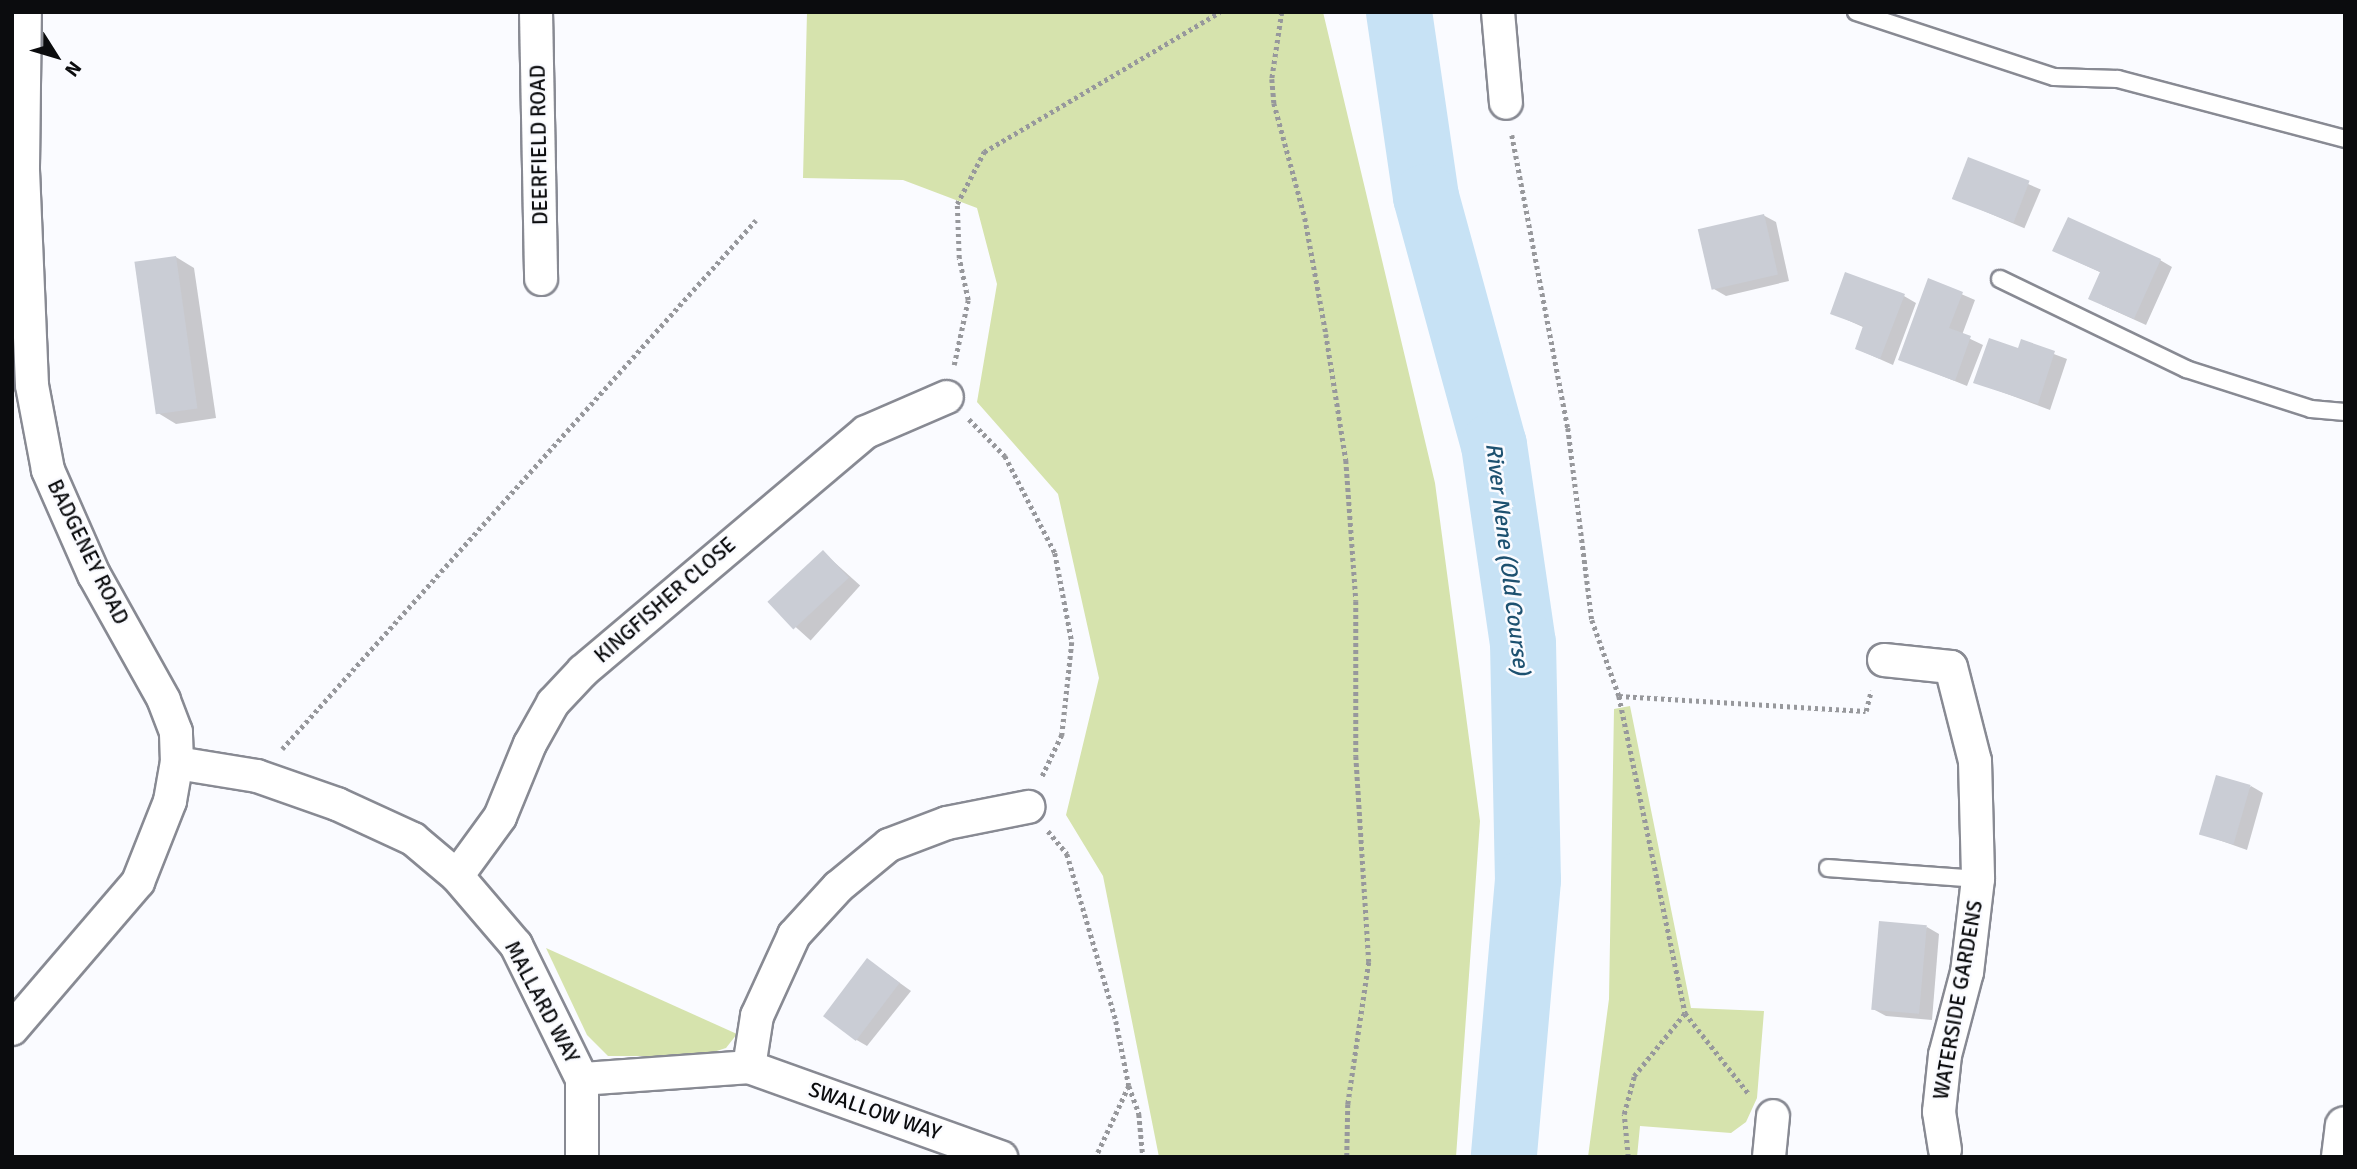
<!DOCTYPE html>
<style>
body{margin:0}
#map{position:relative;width:2357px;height:1169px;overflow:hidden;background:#fafbff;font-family:Signika,sans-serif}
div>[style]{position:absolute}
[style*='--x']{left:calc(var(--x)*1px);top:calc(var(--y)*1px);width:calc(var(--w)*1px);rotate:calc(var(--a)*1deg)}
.green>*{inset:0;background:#d6e3ad}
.shadow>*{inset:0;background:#0003;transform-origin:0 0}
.river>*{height:66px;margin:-33px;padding:0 33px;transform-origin:33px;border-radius:33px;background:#c7e2f5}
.building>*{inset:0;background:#cacdd5;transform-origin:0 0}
.path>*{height:4.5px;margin-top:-2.25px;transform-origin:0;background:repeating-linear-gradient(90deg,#97989c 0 3.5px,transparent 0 7px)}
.roads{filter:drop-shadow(2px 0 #888a93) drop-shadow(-2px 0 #888a93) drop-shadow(0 2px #888a93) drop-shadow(0 -2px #888a93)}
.service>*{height:16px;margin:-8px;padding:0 8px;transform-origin:8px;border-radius:8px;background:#fff}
.minor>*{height:32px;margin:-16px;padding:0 16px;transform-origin:16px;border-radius:16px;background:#fff}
.tertiary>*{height:38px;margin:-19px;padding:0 19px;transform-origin:19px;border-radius:19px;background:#fff}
span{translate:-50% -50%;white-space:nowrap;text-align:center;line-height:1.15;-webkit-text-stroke:5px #fafbff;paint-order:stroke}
.street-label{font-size:21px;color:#0b0c0e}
.water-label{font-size:23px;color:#1d5170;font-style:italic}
.frame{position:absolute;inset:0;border:14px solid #0b0c0e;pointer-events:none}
.north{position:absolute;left:21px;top:21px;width:70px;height:70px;-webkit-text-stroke:5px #fafbff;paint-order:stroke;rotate:127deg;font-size:19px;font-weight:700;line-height:28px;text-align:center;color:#0b0c0e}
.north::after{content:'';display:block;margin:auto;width:24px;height:32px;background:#0b0c0e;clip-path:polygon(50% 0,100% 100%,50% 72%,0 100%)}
</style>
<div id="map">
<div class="green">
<div style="clip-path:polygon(807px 12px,1323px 12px,1435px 483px,1480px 821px,1456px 1157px,1159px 1157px,1103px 876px,1066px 815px,1099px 678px,1058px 494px,977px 402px,997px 284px,977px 208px,903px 180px,803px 178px)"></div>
<div style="clip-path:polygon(1630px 706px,1691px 1008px,1764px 1011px,1757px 1098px,1746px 1122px,1731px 1133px,1640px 1126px,1637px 1157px,1588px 1157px,1609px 999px,1614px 709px)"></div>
<div style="clip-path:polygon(546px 948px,737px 1034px,726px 1048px,701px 1056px,608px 1056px,587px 1035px)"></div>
</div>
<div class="shadow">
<div style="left:1969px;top:159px;width:78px;height:42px;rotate:23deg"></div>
<div style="clip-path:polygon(1763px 215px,1776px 222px,1789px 281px,1726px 296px,1714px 289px)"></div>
<div style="clip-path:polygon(176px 257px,194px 268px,216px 418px,176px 424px,158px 413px)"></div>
<div style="clip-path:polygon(2067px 257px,2160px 260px,2172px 267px,2146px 325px,2102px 305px,2102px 273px)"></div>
<div style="clip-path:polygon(1929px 280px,1975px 300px,1962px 335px,1983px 345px,1967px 386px,1900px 359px)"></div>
<div style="clip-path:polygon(1904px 296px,1916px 303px,1893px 365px,1857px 349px,1865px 328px,1832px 313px)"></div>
<div style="clip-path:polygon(2022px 342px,2067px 359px,2050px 410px,1975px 382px,2019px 350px)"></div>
<div style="left:823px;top:552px;width:50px;height:74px;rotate:42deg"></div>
<div style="clip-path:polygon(2251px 786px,2263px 793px,2247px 850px,2202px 834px)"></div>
<div style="clip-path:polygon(1927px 927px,1939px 934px,1932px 1020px,1886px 1016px,1873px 1009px)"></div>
<div style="clip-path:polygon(868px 960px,911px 991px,867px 1046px,855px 1039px)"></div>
</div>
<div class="river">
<div style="--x:1399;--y:12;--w:187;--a:81.7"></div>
<div style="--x:1426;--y:197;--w:257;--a:74.7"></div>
<div style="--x:1494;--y:445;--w:200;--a:81.7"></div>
<div style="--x:1523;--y:643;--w:237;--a:88.8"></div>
<div style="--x:1528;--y:880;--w:278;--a:95"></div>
</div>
<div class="building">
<div style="left:1968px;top:157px;width:66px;height:45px;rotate:21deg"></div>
<div style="left:1764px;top:214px;width:62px;height:68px;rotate:77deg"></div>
<div style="clip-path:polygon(2068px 217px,2161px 259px,2134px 319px,2088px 299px,2100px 272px,2052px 251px)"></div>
<div style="left:176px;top:256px;width:154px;height:42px;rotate:82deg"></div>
<div style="clip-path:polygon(1845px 272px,1905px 294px,1880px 359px,1855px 349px,1863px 326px,1830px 314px)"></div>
<div style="clip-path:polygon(1928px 278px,1963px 292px,1949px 328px,1971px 336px,1955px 381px,1898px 360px)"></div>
<div style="clip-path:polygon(1989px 338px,2018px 348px,2021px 339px,2055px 351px,2038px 404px,1973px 383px)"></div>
<div style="left:823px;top:550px;width:38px;height:76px;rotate:47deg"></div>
<div style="left:2216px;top:775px;width:36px;height:62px;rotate:16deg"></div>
<div style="left:1879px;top:921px;width:48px;height:89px;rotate:5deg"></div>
<div style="left:867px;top:958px;width:41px;height:73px;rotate:37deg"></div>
</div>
<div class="path">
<div style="--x:1282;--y:12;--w:68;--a:98.5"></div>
<div style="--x:1272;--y:79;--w:24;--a:85"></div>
<div style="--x:1274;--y:103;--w:119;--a:74.9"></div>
<div style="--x:1305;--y:218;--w:118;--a:79.7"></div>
<div style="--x:1326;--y:334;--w:128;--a:81"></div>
<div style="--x:1346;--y:460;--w:141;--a:85.9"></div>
<div style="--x:1356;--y:601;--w:155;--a:90"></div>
<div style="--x:1356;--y:756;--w:206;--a:86.4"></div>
<div style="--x:1369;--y:962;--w:144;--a:98.4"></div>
<div style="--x:1348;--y:1104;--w:53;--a:91.1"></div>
<div style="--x:1512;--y:135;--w:298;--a:79.2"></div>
<div style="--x:1568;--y:428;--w:193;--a:82.9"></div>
<div style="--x:1592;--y:620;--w:81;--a:70.4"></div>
<div style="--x:1619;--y:696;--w:324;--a:78.2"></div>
<div style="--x:1685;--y:1013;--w:103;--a:51.7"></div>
<div style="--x:954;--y:365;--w:66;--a:-77.8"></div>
<div style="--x:968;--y:300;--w:43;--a:-102.1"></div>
<div style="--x:959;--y:258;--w:54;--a:-92.1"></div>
<div style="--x:957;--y:204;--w:59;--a:-62.6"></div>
<div style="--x:984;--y:152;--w:274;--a:-30.7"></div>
<div style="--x:969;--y:419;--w:52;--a:45.8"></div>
<div style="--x:1005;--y:456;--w:109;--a:62.7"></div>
<div style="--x:1055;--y:553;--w:91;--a:79.2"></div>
<div style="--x:1072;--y:642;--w:94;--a:96.1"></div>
<div style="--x:1062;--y:735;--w:47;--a:115.5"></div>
<div style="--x:1619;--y:696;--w:247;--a:3.5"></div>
<div style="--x:1866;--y:711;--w:21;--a:-76"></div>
<div style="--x:282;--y:749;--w:710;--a:-48.14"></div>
<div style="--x:1048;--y:831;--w:30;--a:50"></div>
<div style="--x:1067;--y:854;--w:174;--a:73.6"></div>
<div style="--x:1116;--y:1021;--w:66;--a:78.7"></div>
<div style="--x:1129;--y:1086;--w:78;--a:114.9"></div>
<div style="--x:1129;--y:1086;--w:30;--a:70"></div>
<div style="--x:1139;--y:1114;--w:43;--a:84.7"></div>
<div style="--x:1628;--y:1157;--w:43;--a:-95.3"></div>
<div style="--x:1624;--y:1114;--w:39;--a:-75"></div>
<div style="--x:1634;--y:1076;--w:81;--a:-51"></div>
</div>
<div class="roads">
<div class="service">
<div style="--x:1856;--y:12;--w:208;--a:18.2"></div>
<div style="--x:2054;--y:77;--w:64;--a:1.8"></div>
<div style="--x:2118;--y:79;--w:235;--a:14.8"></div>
<div style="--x:2000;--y:279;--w:207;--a:25.8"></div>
<div style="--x:2186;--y:369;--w:131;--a:17.7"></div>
<div style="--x:2311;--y:409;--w:34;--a:5"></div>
<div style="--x:1828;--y:868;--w:150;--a:4.2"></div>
</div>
<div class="minor">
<div style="--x:536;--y:12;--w:267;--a:88.9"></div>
<div style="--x:1498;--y:12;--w:91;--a:85"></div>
<div style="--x:1884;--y:660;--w:67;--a:6"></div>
<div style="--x:1951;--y:667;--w:97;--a:75.7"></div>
<div style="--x:1975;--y:761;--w:118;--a:88.5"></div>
<div style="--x:1978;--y:879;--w:94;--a:96.7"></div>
<div style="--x:1967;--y:972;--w:86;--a:104.8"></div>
<div style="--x:1945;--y:1055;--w:57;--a:96"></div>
<div style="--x:1939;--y:1112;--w:38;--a:81"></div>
<div style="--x:177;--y:763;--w:81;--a:9.2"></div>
<div style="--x:257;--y:776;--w:85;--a:19.3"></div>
<div style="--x:337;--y:804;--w:84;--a:24.7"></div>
<div style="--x:413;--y:839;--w:57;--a:40.1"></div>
<div style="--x:457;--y:876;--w:91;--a:49.5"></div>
<div style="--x:516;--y:945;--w:149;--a:63.8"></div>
<div style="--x:582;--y:1079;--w:78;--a:90"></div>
<div style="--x:457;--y:876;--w:73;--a:-53.9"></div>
<div style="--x:500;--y:817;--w:79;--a:-67.7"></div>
<div style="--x:530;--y:744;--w:47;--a:-60.7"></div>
<div style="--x:553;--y:703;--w:44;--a:-46.8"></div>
<div style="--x:583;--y:671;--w:370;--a:-40.2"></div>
<div style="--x:866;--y:432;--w:88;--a:-23.4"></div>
<div style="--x:12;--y:1029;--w:194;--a:-49.4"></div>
<div style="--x:138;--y:882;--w:87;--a:-68.4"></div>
<div style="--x:170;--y:801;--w:39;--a:-80"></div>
<div style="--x:177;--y:763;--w:31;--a:-92"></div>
<div style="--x:176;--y:732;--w:34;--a:-111"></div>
<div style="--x:164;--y:700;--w:143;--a:-119.2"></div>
<div style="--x:94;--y:575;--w:115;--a:-113.7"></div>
<div style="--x:48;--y:470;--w:86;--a:-100.7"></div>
<div style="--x:32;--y:385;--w:218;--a:-92.4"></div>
<div style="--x:23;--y:167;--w:155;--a:-89.3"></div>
<div style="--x:749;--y:1067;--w:52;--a:-81.1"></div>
<div style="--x:757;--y:1016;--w:89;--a:-65.4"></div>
<div style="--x:794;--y:935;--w:65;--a:-47.5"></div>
<div style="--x:838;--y:887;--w:66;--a:-39.5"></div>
<div style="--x:889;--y:845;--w:62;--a:-20.8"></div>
<div style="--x:947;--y:823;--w:83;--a:-11.2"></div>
<div style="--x:582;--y:1079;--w:167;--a:-4.1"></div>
<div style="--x:749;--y:1067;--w:268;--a:19.7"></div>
<div style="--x:1769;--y:1157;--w:41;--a:-84.4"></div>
</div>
<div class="tertiary">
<div style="--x:2341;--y:1157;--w:31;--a:-83"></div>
</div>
</div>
<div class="street-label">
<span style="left:539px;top:145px;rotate:-91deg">DEERFIELD ROAD</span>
<span style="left:88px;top:552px;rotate:64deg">BADGENEY ROAD</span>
<span style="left:665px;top:600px;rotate:-41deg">KINGFISHER CLOSE</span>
<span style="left:1958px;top:1000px;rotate:-80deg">WATERSIDE GARDENS</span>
<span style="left:542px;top:1002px;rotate:62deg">MALLARD WAY</span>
<span style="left:875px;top:1111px;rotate:19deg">SWALLOW WAY</span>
</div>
<div class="water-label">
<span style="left:1507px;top:559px;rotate:83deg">River Nene (Old Course)</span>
</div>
<div class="frame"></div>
<div class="north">N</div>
</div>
